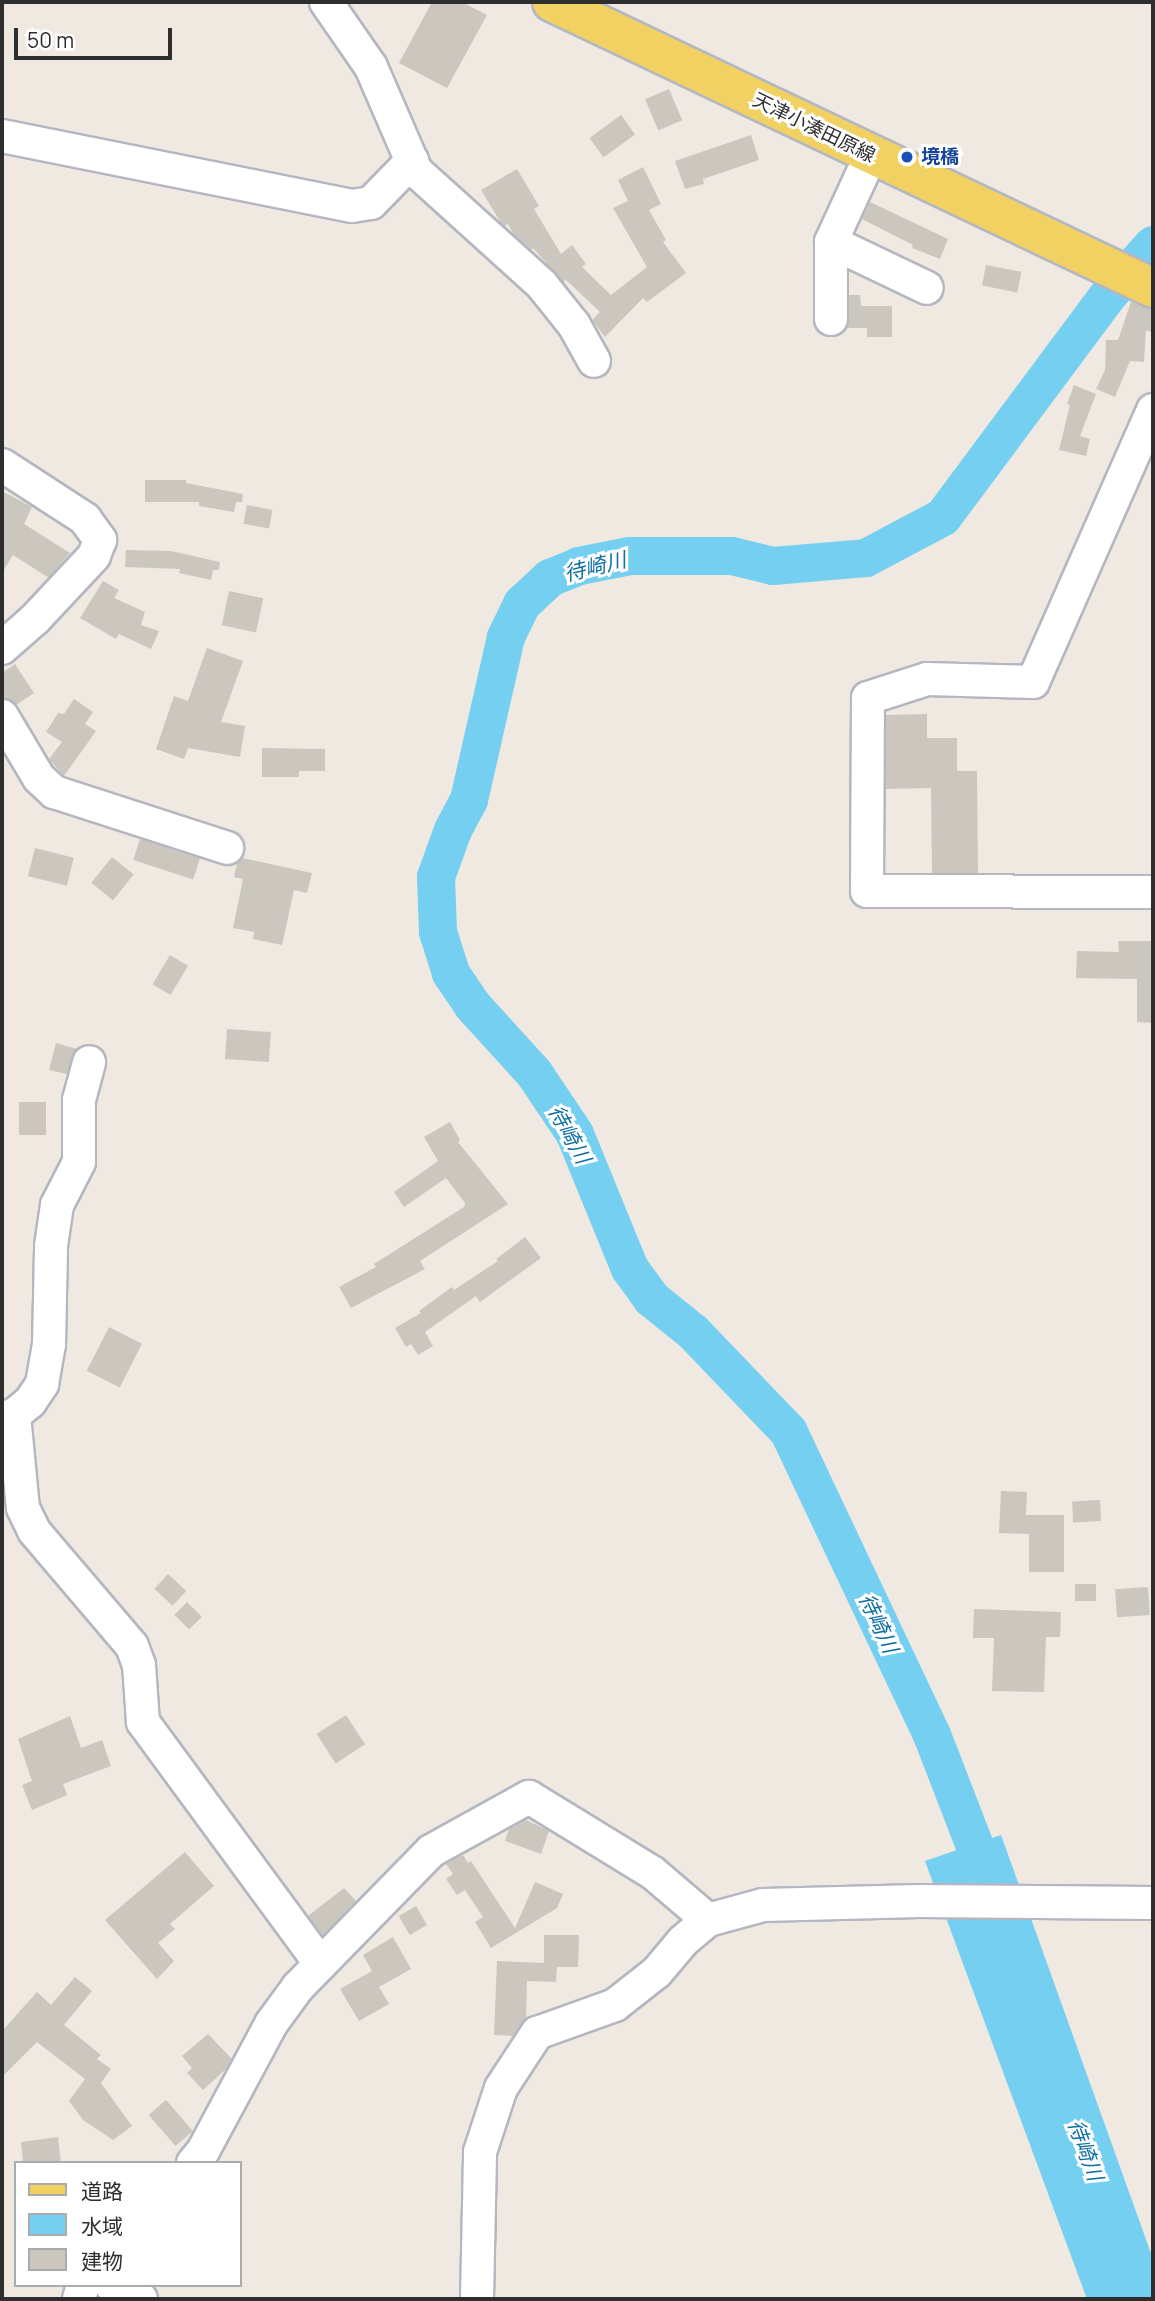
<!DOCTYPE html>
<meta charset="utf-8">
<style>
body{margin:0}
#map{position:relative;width:1155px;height:2301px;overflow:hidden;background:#efe9e1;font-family:Manrope,"Noto Sans JP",sans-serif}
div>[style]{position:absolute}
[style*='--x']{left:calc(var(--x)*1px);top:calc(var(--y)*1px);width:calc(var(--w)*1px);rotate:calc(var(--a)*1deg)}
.water>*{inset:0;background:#75cff0}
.river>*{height:38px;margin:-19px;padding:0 19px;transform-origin:19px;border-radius:19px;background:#75cff0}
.building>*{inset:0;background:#cbc7bf;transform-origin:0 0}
.roads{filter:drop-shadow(2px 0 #b4b7c1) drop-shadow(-2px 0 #b4b7c1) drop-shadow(0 2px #b4b7c1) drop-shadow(0 -2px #b4b7c1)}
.minor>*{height:32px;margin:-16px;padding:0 16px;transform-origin:16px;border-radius:16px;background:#fff}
.major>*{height:38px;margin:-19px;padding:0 19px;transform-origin:19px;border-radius:19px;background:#f2d163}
.dots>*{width:19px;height:19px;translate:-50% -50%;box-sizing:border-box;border:4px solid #fff;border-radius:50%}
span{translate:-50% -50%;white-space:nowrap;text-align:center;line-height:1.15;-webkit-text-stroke:6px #fff;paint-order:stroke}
.street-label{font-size:19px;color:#2e2e2e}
.transit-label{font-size:19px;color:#164399;font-weight:700}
.left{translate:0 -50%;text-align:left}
.water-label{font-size:21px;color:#0d6fa3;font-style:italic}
.frame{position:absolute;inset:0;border:4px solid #2e2e2e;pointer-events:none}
.legend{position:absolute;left:14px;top:2161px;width:228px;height:126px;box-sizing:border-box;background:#fff;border:2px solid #ababab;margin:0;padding:9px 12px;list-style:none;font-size:21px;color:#2e2e2e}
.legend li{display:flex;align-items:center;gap:14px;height:35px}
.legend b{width:35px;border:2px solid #ababab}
.scale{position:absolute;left:14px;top:28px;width:158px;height:32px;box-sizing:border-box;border:4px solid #2e2e2e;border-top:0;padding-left:9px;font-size:21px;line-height:24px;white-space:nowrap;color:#2e2e2e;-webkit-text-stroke:5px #fff;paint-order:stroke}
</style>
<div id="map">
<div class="water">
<div style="clip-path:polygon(1001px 1835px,1153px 2259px,1153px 2299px,1087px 2299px,925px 1861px)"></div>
</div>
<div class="river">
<div style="--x:993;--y:1893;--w:169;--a:-111.1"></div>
<div style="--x:932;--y:1735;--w:336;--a:-115.3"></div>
<div style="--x:788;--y:1431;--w:137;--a:-133.8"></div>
<div style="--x:693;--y:1332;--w:53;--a:-141.2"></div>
<div style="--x:652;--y:1299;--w:37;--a:-126"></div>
<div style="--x:630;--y:1269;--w:146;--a:-112.2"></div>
<div style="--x:575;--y:1134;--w:73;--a:-123.9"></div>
<div style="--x:534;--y:1073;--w:91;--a:-132.3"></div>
<div style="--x:473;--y:1006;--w:40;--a:-124"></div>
<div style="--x:451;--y:973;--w:43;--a:-107.6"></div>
<div style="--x:438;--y:932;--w:55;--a:-92.1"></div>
<div style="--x:436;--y:877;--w:50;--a:-70.1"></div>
<div style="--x:453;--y:830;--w:34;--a:-62"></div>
<div style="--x:469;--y:800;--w:167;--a:-77.2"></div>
<div style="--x:506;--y:637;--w:37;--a:-64"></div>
<div style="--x:522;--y:604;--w:38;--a:-43"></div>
<div style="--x:550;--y:578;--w:31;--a:-22"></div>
<div style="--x:579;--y:566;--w:52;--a:-11.1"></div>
<div style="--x:630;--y:556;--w:102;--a:0"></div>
<div style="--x:732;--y:556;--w:42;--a:13.7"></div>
<div style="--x:773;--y:566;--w:93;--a:-4.9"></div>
<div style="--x:866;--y:558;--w:87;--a:-28"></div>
<div style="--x:943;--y:517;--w:281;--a:-53.3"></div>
<div style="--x:1111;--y:292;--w:63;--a:-48.2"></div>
</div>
<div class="building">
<div style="clip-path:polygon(432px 2px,462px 2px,487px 15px,447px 88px,399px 63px)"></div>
<div style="left:669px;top:89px;width:34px;height:26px;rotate:67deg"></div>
<div style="left:621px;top:115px;width:24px;height:39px;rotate:54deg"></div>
<div style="clip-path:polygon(751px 135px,759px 160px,703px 179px,704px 184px,685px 189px,675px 161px)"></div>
<div style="clip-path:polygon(643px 167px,661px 204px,649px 210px,666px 240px,663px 242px,686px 273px,647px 302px,643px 298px,605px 337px,592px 320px,600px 312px,566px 280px,563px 282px,533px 248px,531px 250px,514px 235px,508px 224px,504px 226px,501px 223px,481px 190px,517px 169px,539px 206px,534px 209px,561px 254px,572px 245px,586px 264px,582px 267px,611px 295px,647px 267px,613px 208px,628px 201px,618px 180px)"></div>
<div style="clip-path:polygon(870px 202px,948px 239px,940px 259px,912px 248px,913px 245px,862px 219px)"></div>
<div style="left:986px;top:265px;width:36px;height:21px;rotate:11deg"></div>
<div style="clip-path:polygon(849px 295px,860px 295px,861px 306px,892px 306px,892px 337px,867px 337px,867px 328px,847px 328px)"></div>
<div style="clip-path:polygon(1131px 302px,1153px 310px,1153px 333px,1146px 330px,1144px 362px,1130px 361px,1115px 397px,1096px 389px,1105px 370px,1106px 340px,1118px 340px)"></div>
<div style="clip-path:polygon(1074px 385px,1096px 394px,1080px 436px,1090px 439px,1086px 456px,1059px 450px,1070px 405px,1067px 404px)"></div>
<div style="clip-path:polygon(145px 480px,186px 480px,186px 483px,243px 494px,242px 502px,236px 502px,234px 512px,199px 506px,199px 502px,145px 502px)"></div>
<div style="clip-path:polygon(2px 491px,32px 507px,24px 524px,70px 553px,49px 578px,13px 555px,2px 573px)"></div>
<div style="left:247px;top:505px;width:26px;height:19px;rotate:11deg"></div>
<div style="clip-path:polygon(126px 550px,171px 551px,220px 562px,219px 570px,213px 570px,211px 580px,179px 573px,180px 569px,125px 567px)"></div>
<div style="clip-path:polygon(103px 581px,119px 590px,114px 598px,145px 612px,141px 625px,159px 631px,151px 649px,119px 634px,116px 639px,80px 618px)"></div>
<div style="left:229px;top:591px;width:35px;height:35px;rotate:12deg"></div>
<div style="clip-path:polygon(207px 648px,243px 661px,221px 722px,245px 726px,240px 757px,188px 748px,184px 759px,156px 749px,174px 696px,188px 701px)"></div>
<div style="clip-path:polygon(15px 664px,34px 693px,16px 705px,2px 697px,2px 673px)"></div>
<div style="clip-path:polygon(74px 699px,93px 712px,85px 724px,96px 731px,64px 776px,49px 759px,62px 742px,46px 732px,58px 713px,64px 714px)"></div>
<div style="clip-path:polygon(927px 714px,927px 738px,957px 738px,957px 771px,977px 771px,978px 873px,932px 873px,931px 788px,886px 789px,886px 715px)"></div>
<div style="clip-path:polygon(262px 748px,325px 749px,325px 771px,299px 771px,299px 777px,262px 777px)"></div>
<div style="left:140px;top:839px;width:63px;height:22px;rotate:18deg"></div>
<div style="left:35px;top:848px;width:40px;height:29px;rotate:14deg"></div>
<div style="left:112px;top:857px;width:28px;height:33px;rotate:39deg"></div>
<div style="clip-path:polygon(242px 858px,312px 873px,307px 893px,294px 890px,282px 945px,253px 939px,254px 932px,233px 928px,243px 879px,234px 877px,237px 863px)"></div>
<div style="clip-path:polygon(1118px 941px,1153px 941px,1153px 1023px,1137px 1022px,1137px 979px,1076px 978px,1077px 951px,1119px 952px)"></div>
<div style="left:170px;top:955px;width:21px;height:34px;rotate:31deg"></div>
<div style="left:227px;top:1029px;width:44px;height:30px;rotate:4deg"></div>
<div style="clip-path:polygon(56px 1043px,77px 1049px,67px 1074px,49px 1070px)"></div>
<div style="left:19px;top:1102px;width:27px;height:33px"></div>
<div style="clip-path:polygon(450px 1122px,460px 1140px,458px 1142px,508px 1204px,420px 1261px,425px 1269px,351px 1308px,339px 1287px,376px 1267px,374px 1264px,464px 1207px,465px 1203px,446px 1178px,404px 1207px,394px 1192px,438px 1161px,424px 1137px)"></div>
<div style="clip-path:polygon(525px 1237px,541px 1258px,480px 1302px,476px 1296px,425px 1332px,433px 1346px,418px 1355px,411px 1344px,406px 1347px,395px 1328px,421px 1313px,419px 1311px,452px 1287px,454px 1290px,498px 1261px,496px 1259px)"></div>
<div style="left:109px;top:1327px;width:37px;height:49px;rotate:27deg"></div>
<div style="clip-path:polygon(1001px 1491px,1027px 1492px,1026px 1515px,1064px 1515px,1064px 1572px,1029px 1572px,1029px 1534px,999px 1533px)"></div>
<div style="left:1100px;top:1500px;width:21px;height:28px;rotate:87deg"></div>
<div style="left:168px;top:1574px;width:25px;height:20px;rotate:43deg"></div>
<div style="left:1096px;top:1584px;width:17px;height:21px;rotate:90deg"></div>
<div style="left:1148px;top:1587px;width:28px;height:33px;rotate:86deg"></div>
<div style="left:187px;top:1602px;width:21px;height:18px;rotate:45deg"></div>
<div style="clip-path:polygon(974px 1609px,1061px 1612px,1060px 1637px,1046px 1637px,1044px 1692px,992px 1691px,994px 1638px,973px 1638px)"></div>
<div style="left:346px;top:1715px;width:35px;height:35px;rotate:57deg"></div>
<div style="clip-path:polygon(70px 1716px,81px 1748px,102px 1740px,111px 1766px,63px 1784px,67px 1795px,32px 1810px,22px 1785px,32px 1781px,18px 1739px)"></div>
<div style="clip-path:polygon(526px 1820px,549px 1831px,541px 1854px,505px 1841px,509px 1829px)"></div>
<div style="clip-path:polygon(185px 1852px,214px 1886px,170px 1924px,175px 1929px,158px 1943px,174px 1961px,157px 1979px,105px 1920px)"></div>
<div style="clip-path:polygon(463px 1855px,468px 1863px,471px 1861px,515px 1928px,535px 1882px,563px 1894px,557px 1908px,491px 1948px,475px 1922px,483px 1917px,465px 1890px,457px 1895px,446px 1879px,453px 1874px,446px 1864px)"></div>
<div style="clip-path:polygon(344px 1888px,356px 1901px,323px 1935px,308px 1916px)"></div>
<div style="left:416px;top:1906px;width:22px;height:20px;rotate:60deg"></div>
<div style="clip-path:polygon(544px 1935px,579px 1935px,578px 1967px,557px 1967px,556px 1982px,527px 1981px,526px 2019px,513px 2036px,494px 2035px,497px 1961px,544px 1963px)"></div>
<div style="clip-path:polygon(393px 1937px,411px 1969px,379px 1987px,389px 2004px,359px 2021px,340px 1989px,372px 1971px,363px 1955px)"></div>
<div style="clip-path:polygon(75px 1977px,92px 1991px,64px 2025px,101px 2055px,97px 2059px,111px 2069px,101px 2083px,132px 2126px,113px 2140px,83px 2120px,69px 2101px,85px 2079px,37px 2042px,2px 2077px,2px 2031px,37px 1992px,51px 2005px)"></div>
<div style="clip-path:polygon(208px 2034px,232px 2059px,226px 2069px,203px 2090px,187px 2073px,192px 2068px,182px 2056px)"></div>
<div style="left:166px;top:2100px;width:41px;height:23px;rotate:49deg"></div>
<div style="clip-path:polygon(58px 2137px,61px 2163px,23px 2163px,21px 2142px)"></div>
</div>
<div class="roads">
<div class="minor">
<div style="--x:326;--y:2;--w:79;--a:55.3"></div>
<div style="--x:371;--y:67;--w:113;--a:66.6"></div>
<div style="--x:416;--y:171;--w:170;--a:42.1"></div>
<div style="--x:542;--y:285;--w:51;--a:51.3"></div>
<div style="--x:574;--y:325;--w:41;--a:60.9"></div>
<div style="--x:2;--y:136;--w:357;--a:11.3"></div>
<div style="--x:352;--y:206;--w:19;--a:-9"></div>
<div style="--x:371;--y:203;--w:59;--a:-45.7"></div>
<div style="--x:871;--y:155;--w:96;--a:114.7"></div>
<div style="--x:831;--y:242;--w:106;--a:25.6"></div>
<div style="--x:831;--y:242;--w:77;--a:90"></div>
<div style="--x:1153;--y:410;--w:297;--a:113.8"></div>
<div style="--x:1033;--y:682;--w:106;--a:-178.4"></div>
<div style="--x:927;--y:679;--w:62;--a:162.1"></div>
<div style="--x:868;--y:698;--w:193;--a:90.3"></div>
<div style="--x:867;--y:891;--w:286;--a:0.2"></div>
<div style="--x:2;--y:465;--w:99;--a:33"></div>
<div style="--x:85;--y:519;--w:26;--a:54"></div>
<div style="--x:100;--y:540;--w:17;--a:111"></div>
<div style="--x:94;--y:556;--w:86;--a:133.1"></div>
<div style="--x:35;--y:619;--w:44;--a:138.7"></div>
<div style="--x:2;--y:716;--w:72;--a:59.2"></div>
<div style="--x:39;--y:778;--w:21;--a:43"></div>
<div style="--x:54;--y:792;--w:182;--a:17.9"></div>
<div style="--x:14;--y:1415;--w:93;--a:84.5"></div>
<div style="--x:23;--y:1508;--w:25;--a:64"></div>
<div style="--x:34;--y:1531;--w:151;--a:49.6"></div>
<div style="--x:132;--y:1646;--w:20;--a:70"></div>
<div style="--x:139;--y:1665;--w:57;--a:86"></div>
<div style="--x:143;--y:1722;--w:300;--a:53.7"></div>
<div style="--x:2;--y:1418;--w:12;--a:-14"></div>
<div style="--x:14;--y:1415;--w:21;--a:-39"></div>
<div style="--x:30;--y:1402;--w:22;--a:-56"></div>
<div style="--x:42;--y:1384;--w:40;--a:-80"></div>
<div style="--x:49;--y:1345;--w:99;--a:-88.8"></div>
<div style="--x:51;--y:1246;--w:41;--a:-81.7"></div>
<div style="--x:57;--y:1205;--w:48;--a:-62.9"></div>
<div style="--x:79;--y:1162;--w:62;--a:-90"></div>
<div style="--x:79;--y:1100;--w:39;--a:-75"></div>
<div style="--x:193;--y:2163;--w:16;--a:-50"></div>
<div style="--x:203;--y:2151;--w:144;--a:-61.8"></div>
<div style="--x:271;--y:2024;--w:46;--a:-53.9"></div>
<div style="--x:298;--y:1987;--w:190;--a:-45.6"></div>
<div style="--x:431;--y:1851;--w:112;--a:-28.9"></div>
<div style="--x:529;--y:1797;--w:145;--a:31.5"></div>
<div style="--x:653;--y:1873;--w:72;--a:40.5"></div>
<div style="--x:111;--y:2285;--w:33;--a:25"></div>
<div style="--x:79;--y:2299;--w:15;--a:-74"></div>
<div style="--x:477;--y:2299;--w:147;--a:-88.8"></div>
<div style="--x:480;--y:2152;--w:67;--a:-71.8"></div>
<div style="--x:501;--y:2088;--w:66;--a:-56.8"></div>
<div style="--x:537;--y:2033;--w:83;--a:-19.7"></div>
<div style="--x:615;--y:2005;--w:53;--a:-38.2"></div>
<div style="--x:657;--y:1972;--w:40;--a:-50"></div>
<div style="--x:683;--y:1941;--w:33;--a:-40"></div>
<div style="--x:708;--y:1920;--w:57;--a:-15.3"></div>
<div style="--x:763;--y:1905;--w:156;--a:-1.5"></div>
<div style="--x:919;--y:1901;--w:234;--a:0.5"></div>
</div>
<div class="major">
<div style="--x:552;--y:2;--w:666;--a:25.45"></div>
</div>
</div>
<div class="dots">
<div style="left:907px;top:157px;background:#1a4fb4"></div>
</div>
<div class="street-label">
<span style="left:814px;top:128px;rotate:26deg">天津小湊田原線</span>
</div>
<div class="transit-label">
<span class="left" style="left:921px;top:157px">境橋</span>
</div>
<div class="water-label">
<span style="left:595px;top:566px;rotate:-14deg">待崎川</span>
<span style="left:570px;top:1134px;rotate:61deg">待崎川</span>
<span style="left:879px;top:1623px;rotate:65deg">待崎川</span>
<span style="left:1086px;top:2150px;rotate:70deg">待崎川</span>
</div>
<div class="frame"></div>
<ul class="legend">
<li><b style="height:9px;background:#f2d163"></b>道路</li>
<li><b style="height:19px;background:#75cff0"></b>水域</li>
<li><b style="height:19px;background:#cbc7bf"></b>建物</li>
</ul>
<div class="scale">50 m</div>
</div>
